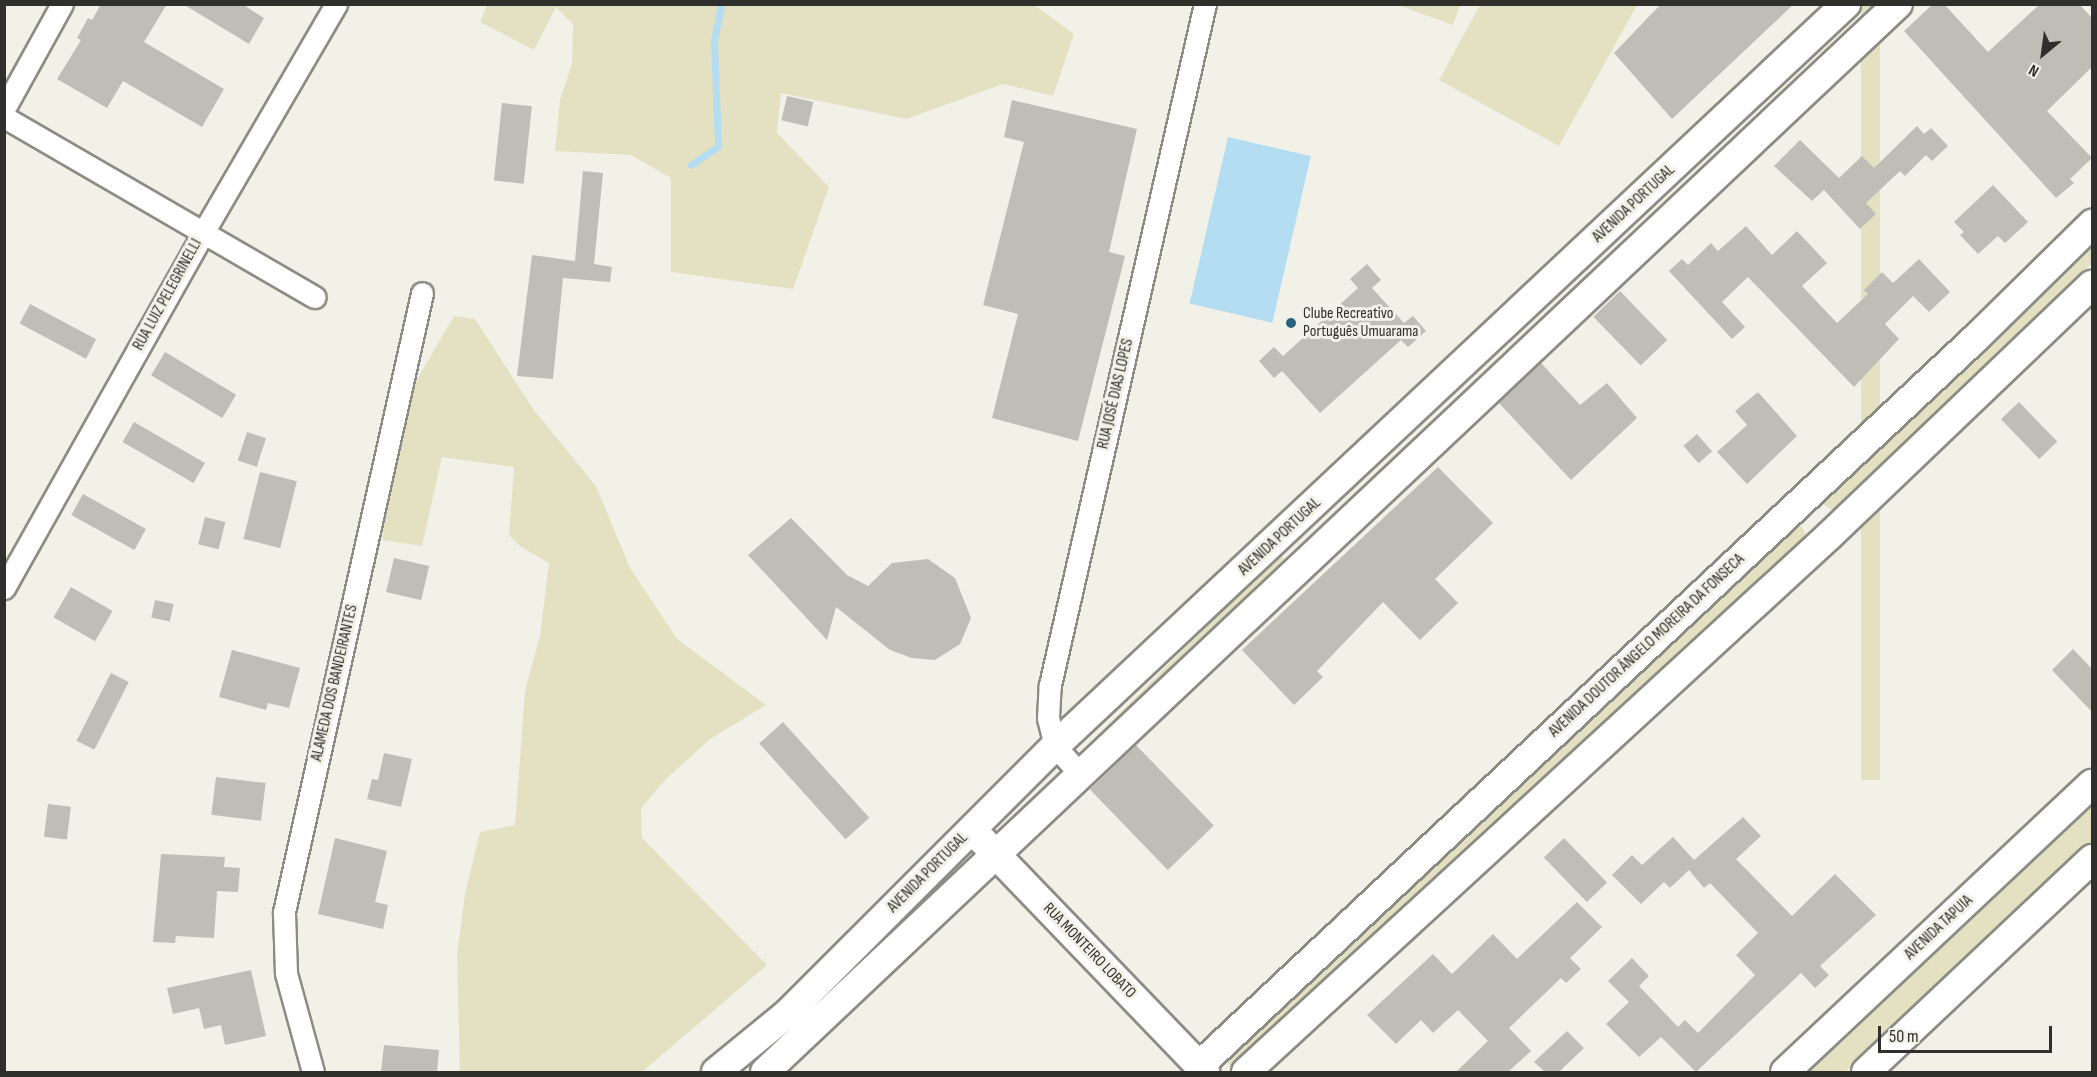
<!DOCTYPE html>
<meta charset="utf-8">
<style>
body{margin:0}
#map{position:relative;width:2097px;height:1077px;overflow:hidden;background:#f1f1e8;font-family:"Sofia Sans Condensed",sans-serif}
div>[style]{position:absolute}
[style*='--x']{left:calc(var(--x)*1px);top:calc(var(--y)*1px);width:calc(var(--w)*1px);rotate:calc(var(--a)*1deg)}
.green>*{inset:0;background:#e3e1c2;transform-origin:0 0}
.water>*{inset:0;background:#b4ddf1;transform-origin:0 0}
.stream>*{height:7px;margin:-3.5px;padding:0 3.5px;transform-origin:3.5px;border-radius:3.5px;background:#b4ddf1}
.building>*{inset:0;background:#bfbeb6;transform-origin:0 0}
.roads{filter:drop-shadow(2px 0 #8c8c84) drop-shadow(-2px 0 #8c8c84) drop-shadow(0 2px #8c8c84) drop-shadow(0 -2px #8c8c84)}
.street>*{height:21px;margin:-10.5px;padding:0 10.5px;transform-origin:10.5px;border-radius:10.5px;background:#fff}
.secondary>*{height:28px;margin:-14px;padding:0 14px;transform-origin:14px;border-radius:14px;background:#fff}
.dots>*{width:16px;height:16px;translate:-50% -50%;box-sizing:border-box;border:3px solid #f1f1e8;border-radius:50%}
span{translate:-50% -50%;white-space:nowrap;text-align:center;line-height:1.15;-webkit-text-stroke:6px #f1f1e8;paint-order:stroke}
.street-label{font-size:16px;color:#2f2f2b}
.poi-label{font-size:16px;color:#2f2f2b}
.left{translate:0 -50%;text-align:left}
.frame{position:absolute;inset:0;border:6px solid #2f2f2b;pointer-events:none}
.north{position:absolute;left:2013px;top:24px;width:60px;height:60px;-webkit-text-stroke:4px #f1f1e8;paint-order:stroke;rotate:209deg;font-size:16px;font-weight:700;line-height:24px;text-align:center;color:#2f2f2b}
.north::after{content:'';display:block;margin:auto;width:21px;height:27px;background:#2f2f2b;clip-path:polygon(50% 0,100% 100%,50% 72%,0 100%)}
.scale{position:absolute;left:1878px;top:1026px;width:174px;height:27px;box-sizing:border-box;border:3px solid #2f2f2b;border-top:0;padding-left:8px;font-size:18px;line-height:21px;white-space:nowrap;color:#2f2f2b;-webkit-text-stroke:4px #f1f1e8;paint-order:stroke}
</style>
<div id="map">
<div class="green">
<div style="clip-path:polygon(487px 5px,1033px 4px,1074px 34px,1053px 96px,1003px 84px,906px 119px,781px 93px,777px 133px,829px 187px,793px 289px,671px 272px,671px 178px,631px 155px,555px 151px,560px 100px,572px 64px,573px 24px,556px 7px,534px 50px,480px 22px)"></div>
<div style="clip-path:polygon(1398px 5px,1460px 4px,1460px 5px,1453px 25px)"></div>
<div style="clip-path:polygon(1480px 5px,1637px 5px,1559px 146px,1439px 80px)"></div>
<div style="left:1861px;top:5px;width:19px;height:775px"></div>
<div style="clip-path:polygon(2092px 238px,2092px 263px,1968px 386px,1832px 510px,1826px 506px,1821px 501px)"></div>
<div style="clip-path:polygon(454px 316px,475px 319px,533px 409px,596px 486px,630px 568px,677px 639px,766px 705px,710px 739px,667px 778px,641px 808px,642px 838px,767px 965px,642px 1072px,460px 1072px,457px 955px,465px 894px,480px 832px,515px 825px,525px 691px,540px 636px,549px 563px,521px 547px,509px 535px,514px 467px,442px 457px,422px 546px,383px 540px,383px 511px,404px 402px)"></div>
<div style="clip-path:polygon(1799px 522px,1808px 538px,1236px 1072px,1221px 1057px)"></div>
<div style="left:1279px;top:554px;width:13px;height:366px;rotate:45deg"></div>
<div style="clip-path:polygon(2092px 794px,2092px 842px,1845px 1072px,1791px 1072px)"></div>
</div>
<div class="water">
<div style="left:1228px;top:137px;width:85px;height:171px;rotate:13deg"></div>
</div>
<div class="stream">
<div style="--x:691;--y:165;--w:33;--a:-35"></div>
<div style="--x:718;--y:146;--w:105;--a:-92.2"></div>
<div style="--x:714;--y:41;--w:38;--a:-79"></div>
</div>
<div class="building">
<div style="clip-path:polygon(101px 4px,167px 4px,144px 42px,224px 89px,202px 127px,123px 81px,107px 108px,57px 79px,81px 40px,77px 38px,88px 18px,92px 20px)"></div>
<div style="clip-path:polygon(183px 4px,242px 4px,264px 18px,249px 44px)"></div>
<div style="clip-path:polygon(1661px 4px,1794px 4px,1672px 119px,1614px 53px)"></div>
<div style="clip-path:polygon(1933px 4px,1944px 4px,1988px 52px,2040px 4px,2079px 4px,2092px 18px,2092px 67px,2047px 111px,2092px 158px,2070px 179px,2074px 183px,2056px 198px,1904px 31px)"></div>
<div style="left:787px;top:96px;width:27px;height:25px;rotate:13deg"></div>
<div style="clip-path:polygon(1012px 100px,1137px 129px,1109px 252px,1125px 256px,1078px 441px,992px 418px,1018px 314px,983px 305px,1024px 142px,1004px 137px)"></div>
<div style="left:502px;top:103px;width:30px;height:78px;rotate:6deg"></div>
<div style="clip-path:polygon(1917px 126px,1924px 134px,1931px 128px,1948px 146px,1932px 161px,1926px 155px,1905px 176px,1900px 171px,1866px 203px,1876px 214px,1860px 229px,1824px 190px,1812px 201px,1774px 166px,1800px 140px,1839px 178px,1862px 156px,1874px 168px)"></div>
<div style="clip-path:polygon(583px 171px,603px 173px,594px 264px,612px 267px,610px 282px,563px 278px,553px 379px,517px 376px,532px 255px,575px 261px)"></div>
<div style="clip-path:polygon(1993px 185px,2028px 222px,2005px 243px,1998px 236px,1978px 254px,1960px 235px,1964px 232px,1954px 222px)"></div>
<div style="clip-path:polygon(1746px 226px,1772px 255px,1797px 231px,1827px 263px,1802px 286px,1837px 323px,1868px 294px,1864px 290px,1882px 272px,1893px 283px,1919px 259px,1950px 292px,1929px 312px,1913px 296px,1885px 324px,1899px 339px,1854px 387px,1748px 277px,1722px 302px,1745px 327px,1732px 339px,1669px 271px,1682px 259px,1688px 265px,1711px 243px,1718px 251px)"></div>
<div style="clip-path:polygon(1367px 264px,1381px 280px,1372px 288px,1404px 323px,1413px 316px,1426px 331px,1408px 347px,1401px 340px,1320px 413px,1282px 371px,1274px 378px,1259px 361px,1274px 347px,1283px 356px,1358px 288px,1350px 279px)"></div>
<div style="left:1620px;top:291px;width:68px;height:37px;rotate:46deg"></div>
<div style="left:30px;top:304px;width:75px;height:22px;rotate:28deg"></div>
<div style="left:165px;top:352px;width:83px;height:27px;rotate:31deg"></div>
<div style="clip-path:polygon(1541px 363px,1580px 405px,1607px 383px,1637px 418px,1571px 480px,1499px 403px)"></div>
<div style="clip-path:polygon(1758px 392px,1797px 436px,1747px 484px,1717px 452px,1747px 425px,1735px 411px)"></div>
<div style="left:2019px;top:402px;width:55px;height:25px;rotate:46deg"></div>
<div style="left:134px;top:422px;width:82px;height:23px;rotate:30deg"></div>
<div style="left:247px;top:432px;width:20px;height:30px;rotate:18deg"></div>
<div style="left:1697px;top:434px;width:23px;height:18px;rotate:49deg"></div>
<div style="clip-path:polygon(1438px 467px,1493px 523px,1435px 579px,1458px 603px,1420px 640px,1383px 602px,1317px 671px,1323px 677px,1294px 705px,1242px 650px)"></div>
<div style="left:260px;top:472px;width:38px;height:69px;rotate:14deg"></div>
<div style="left:83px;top:494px;width:72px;height:24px;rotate:29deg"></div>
<div style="left:205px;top:517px;width:21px;height:28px;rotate:14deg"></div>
<div style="clip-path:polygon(791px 518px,847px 575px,868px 586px,892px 563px,928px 559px,955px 578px,971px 618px,960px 644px,935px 660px,912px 658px,890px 650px,836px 607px,827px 640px,748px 555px)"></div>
<div style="left:394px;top:558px;width:36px;height:35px;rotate:13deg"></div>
<div style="left:71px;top:587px;width:48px;height:35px;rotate:30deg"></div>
<div style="left:155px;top:600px;width:19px;height:18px;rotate:12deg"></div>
<div style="clip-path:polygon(2073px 649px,2092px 669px,2092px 712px,2052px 670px)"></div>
<div style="clip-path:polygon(232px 650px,300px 668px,289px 708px,268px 703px,266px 710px,219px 697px)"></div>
<div style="left:111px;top:673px;width:20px;height:76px;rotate:27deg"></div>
<div style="left:783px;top:722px;width:129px;height:32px;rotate:48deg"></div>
<div style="left:1136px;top:745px;width:112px;height:64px;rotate:46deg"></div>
<div style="clip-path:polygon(384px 753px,412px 759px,401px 807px,367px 799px,372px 779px,378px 780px)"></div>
<div style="left:216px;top:777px;width:50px;height:38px;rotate:7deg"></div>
<div style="left:48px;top:804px;width:23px;height:33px;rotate:7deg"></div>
<div style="clip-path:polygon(1743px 817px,1761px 836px,1736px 859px,1792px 916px,1835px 874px,1876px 915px,1820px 966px,1829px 975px,1815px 988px,1801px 973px,1696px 1072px,1661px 1037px,1639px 1057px,1606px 1024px,1629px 1002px,1608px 981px,1632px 958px,1649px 976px,1639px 986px,1678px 1027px,1685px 1020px,1698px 1033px,1755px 975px,1736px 955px,1758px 933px,1710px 883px,1704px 888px,1689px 870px,1670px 888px,1664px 882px,1641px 904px,1612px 875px,1632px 855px,1642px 865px,1673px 837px,1694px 860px)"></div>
<div style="clip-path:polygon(335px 838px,387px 851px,375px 902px,388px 905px,383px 929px,318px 914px)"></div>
<div style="left:1564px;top:838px;width:62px;height:28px;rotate:46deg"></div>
<div style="clip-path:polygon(161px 854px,225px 857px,224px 867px,240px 868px,238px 892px,217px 891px,214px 938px,176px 936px,175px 943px,153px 942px)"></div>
<div style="clip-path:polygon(1577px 902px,1602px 927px,1570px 958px,1581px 969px,1566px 983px,1561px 978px,1509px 1028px,1531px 1051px,1508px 1072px,1456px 1072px,1488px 1041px,1458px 1010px,1433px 1033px,1421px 1020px,1396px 1044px,1367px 1015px,1433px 954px,1452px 974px,1493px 934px,1517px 959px)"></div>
<div style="clip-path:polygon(251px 970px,266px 1036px,225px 1045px,221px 1025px,204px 1029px,199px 1008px,173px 1014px,167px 988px)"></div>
<div style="clip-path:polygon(1567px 1031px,1584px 1048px,1559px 1072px,1545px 1072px,1534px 1062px)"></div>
<div style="clip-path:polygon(384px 1045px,439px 1050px,437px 1072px,381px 1072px)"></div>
</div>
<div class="roads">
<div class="street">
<div style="--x:4;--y:109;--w:120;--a:-61.1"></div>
<div style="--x:4;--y:117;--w:359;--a:30.1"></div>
<div style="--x:4;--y:588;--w:409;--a:-60.7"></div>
<div style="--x:204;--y:231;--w:263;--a:-59.8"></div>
<div style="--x:1081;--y:775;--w:39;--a:-132"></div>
<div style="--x:1055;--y:746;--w:29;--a:-104"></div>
<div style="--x:1048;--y:718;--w:33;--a:-87"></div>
<div style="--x:1050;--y:685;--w:698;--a:-77.18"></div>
<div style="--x:313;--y:1072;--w:103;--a:-105.3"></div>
<div style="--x:286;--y:973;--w:61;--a:-91.9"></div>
<div style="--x:284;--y:912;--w:634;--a:-77.43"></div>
</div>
<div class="secondary">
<div style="--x:982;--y:840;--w:322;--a:46.1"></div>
<div style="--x:1199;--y:1066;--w:1065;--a:-43.14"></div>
<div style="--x:1976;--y:338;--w:163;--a:-44.5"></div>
<div style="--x:716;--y:1072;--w:93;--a:-39.3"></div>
<div style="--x:788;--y:1013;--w:378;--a:-45"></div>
<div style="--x:1055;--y:746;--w:1085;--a:-43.17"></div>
<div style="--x:765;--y:1072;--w:1557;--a:-43.31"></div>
<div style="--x:1246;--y:1072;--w:793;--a:-42.6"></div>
<div style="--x:1830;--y:535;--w:362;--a:-43.7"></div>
<div style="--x:1785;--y:1072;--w:421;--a:-43.2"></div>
<div style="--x:1866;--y:1072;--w:311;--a:-43.3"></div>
</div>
</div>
<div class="dots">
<div style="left:1291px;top:323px;background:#29627c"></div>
</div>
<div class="street-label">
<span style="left:1634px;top:204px;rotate:-43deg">AVENIDA PORTUGAL</span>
<span style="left:168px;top:295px;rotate:-61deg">RUA LUIZ PELEGRINELLI</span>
<span style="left:1116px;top:394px;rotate:-77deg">RUA JOSÉ DIAS LOPES</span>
<span style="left:1280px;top:537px;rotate:-43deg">AVENIDA PORTUGAL</span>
<span style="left:1647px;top:646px;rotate:-43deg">AVENIDA DOUTOR ÂNGELO MOREIRA DA FONSECA</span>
<span style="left:335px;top:683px;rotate:-77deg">ALAMEDA DOS BANDEIRANTES</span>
<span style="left:928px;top:873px;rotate:-45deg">AVENIDA PORTUGAL</span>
<span style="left:1939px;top:928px;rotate:-43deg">AVENIDA TAPUIA</span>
<span style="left:1089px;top:951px;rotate:46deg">RUA MONTEIRO LOBATO</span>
</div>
<div class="poi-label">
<span class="left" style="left:1303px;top:323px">Clube Recreativo<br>Português Umuarama</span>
</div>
<div class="frame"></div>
<div class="north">N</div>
<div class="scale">50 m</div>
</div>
